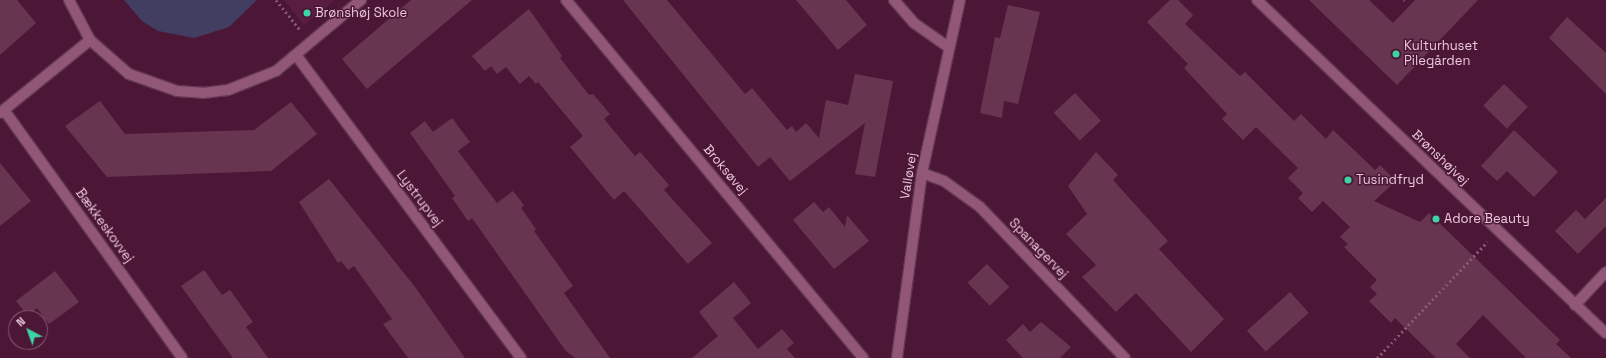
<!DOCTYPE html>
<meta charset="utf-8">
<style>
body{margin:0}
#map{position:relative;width:1606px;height:358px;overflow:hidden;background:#4c1736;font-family:"Space Grotesk",sans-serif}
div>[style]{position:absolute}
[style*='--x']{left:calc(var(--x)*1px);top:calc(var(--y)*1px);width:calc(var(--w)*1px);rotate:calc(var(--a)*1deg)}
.built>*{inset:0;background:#591d41}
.green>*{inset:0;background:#413e61}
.building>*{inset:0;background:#683551;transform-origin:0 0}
.path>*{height:2.5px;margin-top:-1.25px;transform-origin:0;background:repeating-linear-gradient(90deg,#875973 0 2px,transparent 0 5px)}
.roads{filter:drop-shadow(1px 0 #633852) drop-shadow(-1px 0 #633852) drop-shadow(0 1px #633852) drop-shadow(0 -1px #633852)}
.minor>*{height:10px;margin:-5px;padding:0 5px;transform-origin:5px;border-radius:5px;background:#925777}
.tertiary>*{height:10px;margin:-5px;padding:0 5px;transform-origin:5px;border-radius:5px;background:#925777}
.dots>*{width:11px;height:11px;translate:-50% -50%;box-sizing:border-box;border:2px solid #4c1736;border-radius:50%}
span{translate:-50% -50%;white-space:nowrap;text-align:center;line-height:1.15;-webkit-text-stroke:3px #4c1736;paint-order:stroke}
.poi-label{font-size:13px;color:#eac8d9}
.left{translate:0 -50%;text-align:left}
.street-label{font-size:13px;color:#eac8d9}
.north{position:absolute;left:8px;top:310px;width:40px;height:40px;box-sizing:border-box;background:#4c1736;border:1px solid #8b5e77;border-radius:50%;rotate:319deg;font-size:11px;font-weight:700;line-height:16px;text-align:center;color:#eac8d9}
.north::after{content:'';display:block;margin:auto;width:14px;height:18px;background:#3cd4a4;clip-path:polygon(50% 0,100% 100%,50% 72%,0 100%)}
</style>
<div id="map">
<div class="built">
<div style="clip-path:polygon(284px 0,335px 0,304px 25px)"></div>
</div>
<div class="green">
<div style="clip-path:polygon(124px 0,255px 0,256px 1px,229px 27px,194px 38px,158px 31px,142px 21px)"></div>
</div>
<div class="building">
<div style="clip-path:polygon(0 0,17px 0,36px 23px,0 55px)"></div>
<div style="clip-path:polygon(411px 0,472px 0,367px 89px,342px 59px)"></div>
<div style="clip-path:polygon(623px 0,667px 0,745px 94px,752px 88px,787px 130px,792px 126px,796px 132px,806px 123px,819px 138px,826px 100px,848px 105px,855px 74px,893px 81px,875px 177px,855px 174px,865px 123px,790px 181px,770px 157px,758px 167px)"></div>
<div style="clip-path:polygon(796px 0,846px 0,867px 25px,838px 50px)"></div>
<div style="clip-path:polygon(1170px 0,1178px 0,1193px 15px,1185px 24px,1240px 76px,1245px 72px,1294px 121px,1301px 114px,1326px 139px,1333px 130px,1375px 170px,1380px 165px,1396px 181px,1374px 201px,1420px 222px,1429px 213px,1560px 340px,1556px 344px,1571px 358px,1526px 358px,1483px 315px,1456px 344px,1470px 358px,1436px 358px,1395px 318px,1391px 323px,1369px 301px,1377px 294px,1370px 287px,1377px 280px,1344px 247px,1348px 244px,1340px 237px,1350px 227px,1323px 201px,1312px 212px,1298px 198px,1303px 193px,1288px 178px,1298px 168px,1256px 127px,1243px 140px,1222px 119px,1227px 114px,1184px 68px,1188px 64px,1147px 22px)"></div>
<div style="clip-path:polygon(1309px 0,1369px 0,1393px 23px,1415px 0,1478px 0,1397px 85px)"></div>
<div style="clip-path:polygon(1008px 5px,1040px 12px,1018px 104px,1004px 101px,1002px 118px,980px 113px,995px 37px,1000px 38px)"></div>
<div style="clip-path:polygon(529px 9px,562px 56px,560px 58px,589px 95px,593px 94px,610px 114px,604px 119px,635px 156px,640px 152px,669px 185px,664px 190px,712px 243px,688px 264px,624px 191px,614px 200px,570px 147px,583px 136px,538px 82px,536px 84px,529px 76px,520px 84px,506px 67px,497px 74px,491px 66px,485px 71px,472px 56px)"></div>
<div style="clip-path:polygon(1567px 17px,1606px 53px,1606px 94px,1549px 38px)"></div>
<div style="left:1504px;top:84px;width:33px;height:30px;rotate:44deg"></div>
<div style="left:1075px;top:93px;width:38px;height:29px;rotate:47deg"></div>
<div style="clip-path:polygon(100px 101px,125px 134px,254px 130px,291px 102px,317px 134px,271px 171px,107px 177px,65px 126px)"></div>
<div style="clip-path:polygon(452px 118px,470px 142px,458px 151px,497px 203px,513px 191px,524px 205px,521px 208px,536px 229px,534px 231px,573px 286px,564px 293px,610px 358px,575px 358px,565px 350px,472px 218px,468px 221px,452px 198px,455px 196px,410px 133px,425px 121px,433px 132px)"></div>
<div style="clip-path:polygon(1514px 130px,1558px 172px,1534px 197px,1507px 171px,1497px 181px,1481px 166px)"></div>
<div style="clip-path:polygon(1096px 152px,1118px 175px,1113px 180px,1168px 241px,1159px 249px,1224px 319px,1191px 352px,1136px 293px,1116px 312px,1082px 277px,1096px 265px,1066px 234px,1087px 214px,1068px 186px)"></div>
<div style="clip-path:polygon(0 163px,31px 201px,0 226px)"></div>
<div style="clip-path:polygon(329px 179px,415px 287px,465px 358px,408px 358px,383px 324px,392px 319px,354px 266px,348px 270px,341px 261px,338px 263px,299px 202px)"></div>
<div style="clip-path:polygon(1606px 198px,1606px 226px,1578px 254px,1555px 231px,1576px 210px,1585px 219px)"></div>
<div style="clip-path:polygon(814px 202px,823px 212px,829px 207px,845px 227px,847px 215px,869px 241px,834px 269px,793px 220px)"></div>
<div style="left:987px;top:264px;width:32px;height:27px;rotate:46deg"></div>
<div style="clip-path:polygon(204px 270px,222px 295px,230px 290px,253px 322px,246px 327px,268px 358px,233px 358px,181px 286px)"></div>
<div style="clip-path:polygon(55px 271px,79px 302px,49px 324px,37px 308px,28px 316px,16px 301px)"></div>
<div style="clip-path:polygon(734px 282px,751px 303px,733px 318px,758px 349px,782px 329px,794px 343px,787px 349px,795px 358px,692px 358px,718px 336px,699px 312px)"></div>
<div style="left:1290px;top:292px;width:28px;height:58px;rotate:48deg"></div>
<div style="clip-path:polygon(1041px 322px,1071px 347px,1060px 358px,1023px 358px,1006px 340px,1023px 324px,1030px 332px)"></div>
</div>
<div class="path">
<div style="--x:276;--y:0;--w:38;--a:51"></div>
<div style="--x:1404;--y:0;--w:1;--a:45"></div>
<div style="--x:1377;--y:358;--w:160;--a:-46.5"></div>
</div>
<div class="roads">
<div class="minor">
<div style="--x:69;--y:0;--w:45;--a:62.3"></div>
<div style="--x:90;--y:40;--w:52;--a:41.1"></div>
<div style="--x:129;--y:74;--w:51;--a:19.5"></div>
<div style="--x:177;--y:91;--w:26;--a:4"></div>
<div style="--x:203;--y:93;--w:25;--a:-7"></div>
<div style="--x:228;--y:90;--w:52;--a:-21.6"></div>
<div style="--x:276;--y:71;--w:111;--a:-39.9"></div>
<div style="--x:566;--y:0;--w:465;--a:50.3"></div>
<div style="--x:894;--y:0;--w:30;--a:49"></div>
<div style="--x:914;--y:23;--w:42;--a:35.2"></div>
<div style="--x:296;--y:55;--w:377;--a:53.4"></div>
<div style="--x:4;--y:110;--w:305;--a:54.3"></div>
<div style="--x:0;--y:113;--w:116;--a:-39"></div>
<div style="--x:922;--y:173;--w:23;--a:20"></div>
<div style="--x:944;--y:181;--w:44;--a:35.8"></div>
<div style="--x:980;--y:207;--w:209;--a:46.2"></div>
<div style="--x:1575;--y:305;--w:45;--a:-46.8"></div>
<div style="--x:897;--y:358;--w:187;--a:-82.3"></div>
<div style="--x:922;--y:173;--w:177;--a:-77.6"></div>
</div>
<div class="tertiary">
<div style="--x:1257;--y:0;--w:482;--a:43.7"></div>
</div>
</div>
<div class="dots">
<div style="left:307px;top:13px;background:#3cd4a4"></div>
<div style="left:1396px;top:54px;background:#3cd4a4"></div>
<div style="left:1348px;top:180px;background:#3cd4a4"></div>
<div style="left:1436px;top:219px;background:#3cd4a4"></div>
</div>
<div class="poi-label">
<span class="left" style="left:315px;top:13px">Brønshøj Skole</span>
<span class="left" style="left:1404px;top:54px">Kulturhuset<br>Pilegården</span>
<span class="left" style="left:1356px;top:180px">Tusindfryd</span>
<span class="left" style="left:1444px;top:219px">Adore Beauty</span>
</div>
<div class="street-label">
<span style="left:1440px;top:158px;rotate:44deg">Brønshøjvej</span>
<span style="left:725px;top:170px;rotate:50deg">Broksøvej</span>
<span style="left:909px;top:176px;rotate:-81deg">Valløvej</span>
<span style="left:419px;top:199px;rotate:53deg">Lystrupvej</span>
<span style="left:104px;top:226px;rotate:54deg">Bækkeskovvej</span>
<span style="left:1038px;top:249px;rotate:46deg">Spanagervej</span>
</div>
<div class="north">N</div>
</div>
